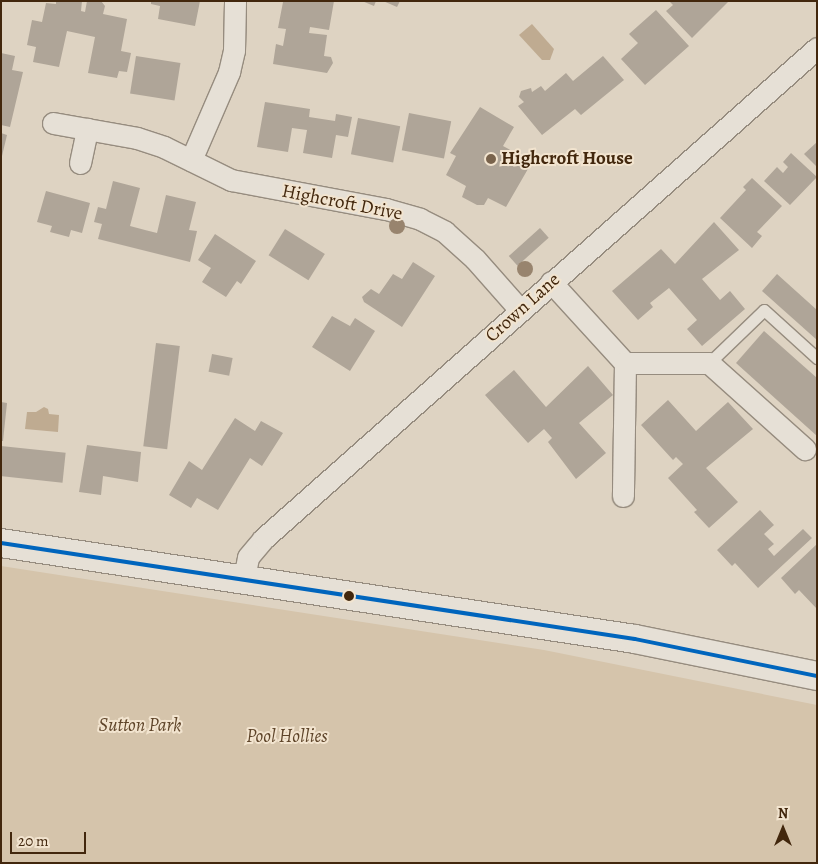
<!DOCTYPE html>
<style>
body{margin:0}
#map{position:relative;width:818px;height:864px;overflow:hidden;background:#ded3c2;font-family:Alegreya,serif}
div>[style]{position:absolute}
[style*='--x']{left:calc(var(--x)*1px);top:calc(var(--y)*1px);width:calc(var(--w)*1px);rotate:calc(var(--a)*1deg)}
.green>*{inset:0;background:#d5c4ab}
.water>*{inset:0;background:#bfab91}
.building>*{inset:0;background:#afa598;transform-origin:0 0}
.roads{filter:drop-shadow(1px 0 #968c7f) drop-shadow(-1px 0 #968c7f) drop-shadow(0 1px #968c7f) drop-shadow(0 -1px #968c7f)}
.lane>*{height:11px;margin:-5.5px;padding:0 5.5px;transform-origin:5.5px;border-radius:5.5px;background:#e6e0d6}
.street>*{height:21px;margin:-10.5px;padding:0 10.5px;transform-origin:10.5px;border-radius:10.5px;background:#e6e0d6}
.secondary>*{height:28px;margin:-14px;padding:0 14px;transform-origin:14px;border-radius:14px;background:#e6e0d6}
.bus-1>*{height:4px;margin:-2px;padding:0 2px;transform-origin:2px;border-radius:2px;background:#0065bd}
.trees>*{width:16px;height:16px;margin:-8px;border-radius:50%;background:#98846e}
.dots>*{width:14px;height:14px;translate:-50% -50%;box-sizing:border-box;border:2px solid #f2e4cf;border-radius:50%}
span{translate:-50% -50%;white-space:nowrap;text-align:center;line-height:1.15;-webkit-text-stroke:4px #f2e4cf;paint-order:stroke}
.poi-label{font-size:19px;color:#42270d;font-weight:700}
.left{translate:0 -50%;text-align:left}
.street-label{font-size:19px;color:#42270d}
.park-label{font-size:19px;color:#5e4429;font-style:italic}
.frame{position:absolute;inset:0;border:2px solid #42270d;pointer-events:none}
.north{position:absolute;left:758px;top:804px;width:50px;height:50px;-webkit-text-stroke:4px #f2e4cf;paint-order:stroke;rotate:0deg;font-size:14px;font-weight:700;line-height:20px;text-align:center;color:#42270d}
.north::after{content:'';display:block;margin:auto;width:18px;height:22px;background:#42270d;clip-path:polygon(50% 0,100% 100%,50% 72%,0 100%)}
.scale{position:absolute;left:10px;top:832px;width:76px;height:22px;box-sizing:border-box;border:2px solid #42270d;border-top:0;padding-left:6px;font-size:15px;line-height:18px;white-space:nowrap;color:#42270d;-webkit-text-stroke:4px #f2e4cf;paint-order:stroke}
</style>
<div id="map">
<div class="green">
<div style="clip-path:polygon(1px 566px,544px 650px,817px 705px,817px 863px,1px 863px)"></div>
</div>
<div class="water">
<div style="clip-path:polygon(532px 24px,554px 49px,550px 60px,542px 60px,519px 35px)"></div>
<div style="clip-path:polygon(44px 407px,48px 409px,49px 414px,59px 415px,58px 432px,25px 429px,27px 412px,36px 412px)"></div>
</div>
<div class="building">
<div style="clip-path:polygon(56px 1px,82px 1px,81px 11px,85px 12px,87px 1px,101px 1px,105px 6px,103px 14px,127px 19px,121px 51px,131px 53px,127px 72px,119px 71px,117px 78px,88px 73px,95px 37px,67px 31px,59px 67px,33px 62px,36px 47px,27px 45px,32px 20px,42px 22px,46px 3px,56px 4px)"></div>
<div style="clip-path:polygon(151px 1px,200px 1px,195px 26px,158px 19px,160px 6px,151px 4px)"></div>
<div style="clip-path:polygon(289px 1px,334px 1px,329px 30px,310px 27px,309px 33px,327px 35px,324px 56px,331px 57px,333px 63px,327px 73px,273px 64px,276px 44px,283px 46px,286px 29px,278px 28px,283px 2px)"></div>
<div style="clip-path:polygon(362px 1px,376px 1px,374px 6px)"></div>
<div style="clip-path:polygon(383px 1px,400px 1px,397px 7px)"></div>
<div style="clip-path:polygon(669px 1px,729px 1px,692px 38px,666px 11px,673px 5px)"></div>
<div style="clip-path:polygon(656px 10px,689px 46px,645px 85px,621px 59px,638px 43px,629px 34px)"></div>
<div style="clip-path:polygon(1px 53px,15px 56px,12px 70px,23px 72px,10px 127px,1px 125px)"></div>
<div style="left:136px;top:56px;width:45px;height:38px;rotate:9deg"></div>
<div style="clip-path:polygon(603px 56px,624px 80px,581px 115px,575px 109px,542px 135px,518px 106px,524px 102px,519px 97px,521px 91px,531px 88px,532px 92px,541px 86px,545px 91px,566px 73px,573px 81px)"></div>
<div style="clip-path:polygon(265px 102px,310px 109px,309px 117px,335px 121px,336px 114px,352px 117px,348px 137px,336px 135px,332px 158px,303px 153px,307px 130px,292px 128px,288px 152px,257px 147px)"></div>
<div style="clip-path:polygon(480px 107px,514px 127px,503px 146px,532px 162px,506px 207px,488px 198px,484px 205px,477px 205px,462px 197px,466px 186px,446px 175px,456px 156px,450px 153px)"></div>
<div style="left:409px;top:113px;width:43px;height:38px;rotate:11deg"></div>
<div style="left:358px;top:118px;width:43px;height:37px;rotate:11deg"></div>
<div style="clip-path:polygon(1px 133px,7px 135px,2px 156px,1px 156px)"></div>
<div style="clip-path:polygon(817px 142px,817px 167px,804px 154px)"></div>
<div style="clip-path:polygon(791px 153px,817px 177px,790px 205px,764px 181px,777px 167px,783px 173px,788px 167px,783px 162px)"></div>
<div style="clip-path:polygon(752px 178px,782px 206px,757px 232px,762px 236px,752px 248px,720px 218px,746px 190px,743px 187px)"></div>
<div style="clip-path:polygon(113px 181px,140px 188px,130px 226px,145px 230px,157px 233px,166px 195px,196px 202px,189px 230px,197px 231px,190px 262px,98px 239px,102px 224px,94px 222px,98px 207px,106px 209px)"></div>
<div style="clip-path:polygon(46px 191px,90px 203px,82px 233px,71px 230px,69px 237px,50px 232px,52px 226px,37px 222px)"></div>
<div style="clip-path:polygon(714px 222px,739px 250px,702px 279px,720px 300px,730px 291px,745px 309px,702px 346px,687px 329px,697px 320px,669px 288px,650px 303px,653px 307px,638px 320px,612px 291px,661px 249px,675px 264px)"></div>
<div style="left:540px;top:228px;width:13px;height:42px;rotate:48deg"></div>
<div style="left:285px;top:229px;width:47px;height:31px;rotate:32deg"></div>
<div style="clip-path:polygon(215px 234px,256px 261px,241px 284px,237px 281px,226px 297px,202px 282px,211px 268px,198px 260px)"></div>
<div style="clip-path:polygon(413px 262px,435px 276px,402px 327px,364px 302px,362px 297px,371px 289px,379px 294px,393px 274px,402px 279px)"></div>
<div style="clip-path:polygon(777px 274px,817px 310px,817px 340px,762px 291px)"></div>
<div style="clip-path:polygon(332px 316px,350px 326px,355px 318px,375px 331px,350px 371px,312px 347px)"></div>
<div style="clip-path:polygon(764px 331px,817px 378px,817px 436px,736px 363px)"></div>
<div style="left:156px;top:343px;width:24px;height:104px;rotate:7deg"></div>
<div style="left:212px;top:354px;width:21px;height:18px;rotate:11deg"></div>
<div style="clip-path:polygon(588px 366px,613px 395px,579px 423px,606px 453px,576px 479px,548px 442px,552px 438px,544px 429px,528px 443px,485px 395px,514px 370px,546px 407px)"></div>
<div style="clip-path:polygon(668px 400px,696px 431px,728px 402px,753px 429px,706px 468px,738px 502px,709px 528px,694px 512px,697px 510px,668px 478px,683px 464px,676px 457px,673px 460px,641px 425px)"></div>
<div style="clip-path:polygon(1px 402px,7px 403px,3px 441px,1px 441px)"></div>
<div style="clip-path:polygon(235px 418px,255px 431px,261px 421px,283px 433px,262px 466px,250px 458px,218px 510px,197px 498px,191px 508px,169px 495px,189px 461px,202px 470px)"></div>
<div style="clip-path:polygon(87px 445px,141px 452px,138px 482px,103px 476px,101px 495px,79px 492px)"></div>
<div style="left:1px;top:446px;width:65px;height:30px;rotate:6deg"></div>
<div style="clip-path:polygon(760px 510px,774px 525px,764px 534px,774px 544px,768px 549px,774px 556px,803px 529px,812px 538px,758px 588px,735px 563px,732px 566px,717px 550px)"></div>
<div style="clip-path:polygon(817px 544px,817px 609px,799px 590px,795px 594px,781px 578px)"></div>
</div>
<div class="roads">
<div class="lane">
<div style="--x:709;--y:363;--w:76;--a:-43.9"></div>
<div style="--x:764;--y:310;--w:72;--a:42.2"></div>
</div>
<div class="street">
<div style="--x:53;--y:123;--w:85;--a:10.1"></div>
<div style="--x:137;--y:138;--w:28;--a:18"></div>
<div style="--x:164;--y:147;--w:75;--a:26.2"></div>
<div style="--x:231;--y:180;--w:158;--a:10.6"></div>
<div style="--x:386;--y:209;--w:35;--a:16"></div>
<div style="--x:420;--y:219;--w:28;--a:27"></div>
<div style="--x:445;--y:232;--w:40;--a:42"></div>
<div style="--x:475;--y:259;--w:69;--a:48.5"></div>
<div style="--x:191;--y:160;--w:96;--a:-66.6"></div>
<div style="--x:229;--y:72;--w:23;--a:-77"></div>
<div style="--x:234;--y:50;--w:49;--a:-88.8"></div>
<div style="--x:80;--y:163;--w:35;--a:-78"></div>
<div style="--x:551;--y:282;--w:110;--a:47.6"></div>
<div style="--x:625;--y:363;--w:133;--a:90.9"></div>
<div style="--x:625;--y:363;--w:84;--a:0"></div>
<div style="--x:709;--y:363;--w:129;--a:41.9"></div>
<div style="--x:244;--y:578;--w:21;--a:-79"></div>
<div style="--x:248;--y:557;--w:23;--a:-50"></div>
<div style="--x:263;--y:539;--w:740;--a:-41.55"></div>
</div>
<div class="secondary">
<div style="--x:1;--y:543;--w:641;--a:8.61"></div>
<div style="--x:635;--y:639;--w:186;--a:11.5"></div>
</div>
</div>
<div class="bus-1">
<div style="--x:1;--y:543;--w:641;--a:8.61"></div>
<div style="--x:635;--y:639;--w:186;--a:11.5"></div>
</div>
<div class="trees">
<div style="left:397px;top:226px"></div>
<div style="left:525px;top:269px"></div>
</div>
<div class="dots">
<div style="left:491px;top:159px;background:#79634c"></div>
<div style="left:349px;top:596px;background:#42270d"></div>
</div>
<div class="poi-label">
<span class="left" style="left:501px;top:159px">Highcroft House</span>
</div>
<div class="street-label">
<span style="left:342px;top:203px;rotate:11deg">Highcroft Drive</span>
<span style="left:523px;top:308px;rotate:-42deg">Crown Lane</span>
</div>
<div class="park-label">
<span style="left:140px;top:726px">Sutton Park</span>
<span style="left:287px;top:737px">Pool Hollies</span>
</div>
<div class="frame"></div>
<div class="north">N</div>
<div class="scale">20 m</div>
</div>
